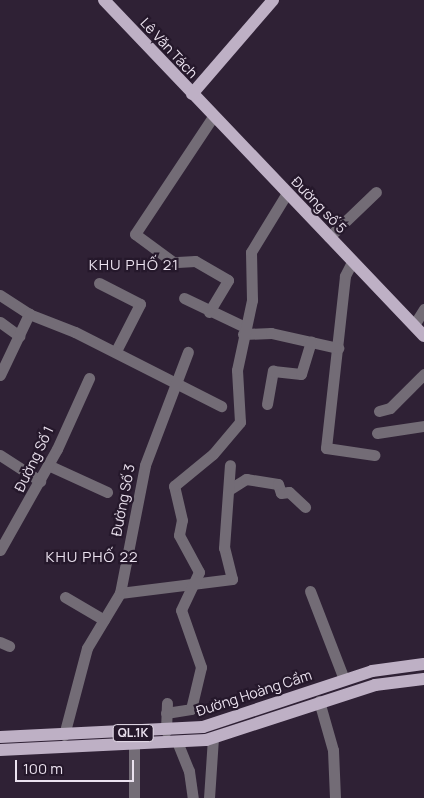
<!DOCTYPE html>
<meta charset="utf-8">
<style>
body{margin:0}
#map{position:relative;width:424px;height:798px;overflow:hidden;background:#2f2135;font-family:Manrope,sans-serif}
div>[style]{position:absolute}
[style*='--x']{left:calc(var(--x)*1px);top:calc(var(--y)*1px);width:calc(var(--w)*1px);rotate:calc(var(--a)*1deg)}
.minor>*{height:11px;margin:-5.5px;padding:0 5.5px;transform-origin:5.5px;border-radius:5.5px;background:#736c76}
.major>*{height:12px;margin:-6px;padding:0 6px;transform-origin:6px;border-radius:6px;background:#beb0c5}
span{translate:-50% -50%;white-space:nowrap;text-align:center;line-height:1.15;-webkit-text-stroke:4.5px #25182b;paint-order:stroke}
.shield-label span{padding:1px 4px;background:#25182b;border:1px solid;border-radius:4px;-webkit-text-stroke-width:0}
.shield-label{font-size:12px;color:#ebe2ef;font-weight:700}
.street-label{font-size:14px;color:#ebe2ef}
.neighbourhood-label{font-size:15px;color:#ebe2ef;letter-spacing:1px}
.scale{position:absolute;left:15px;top:760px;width:119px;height:22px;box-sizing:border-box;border:2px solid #ebe2ef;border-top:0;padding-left:6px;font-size:15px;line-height:18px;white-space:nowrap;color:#ebe2ef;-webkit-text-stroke:4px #25182b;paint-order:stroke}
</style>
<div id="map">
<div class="minor">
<div style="--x:329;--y:237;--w:65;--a:-43.8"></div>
<div style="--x:352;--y:262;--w:16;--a:117"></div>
<div style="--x:345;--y:276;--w:173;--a:96.3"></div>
<div style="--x:326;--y:448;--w:49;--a:8.3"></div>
<div style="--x:99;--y:283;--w:46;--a:27.1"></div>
<div style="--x:140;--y:304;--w:53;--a:117.1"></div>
<div style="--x:0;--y:295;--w:35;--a:33"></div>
<div style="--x:184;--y:298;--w:68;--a:25.4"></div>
<div style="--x:209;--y:312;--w:37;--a:-59"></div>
<div style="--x:228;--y:280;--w:38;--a:-150"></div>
<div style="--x:195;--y:261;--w:22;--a:177"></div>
<div style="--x:173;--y:262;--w:47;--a:-143.6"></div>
<div style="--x:135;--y:234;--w:139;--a:-56.4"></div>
<div style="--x:0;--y:322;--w:24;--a:36"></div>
<div style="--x:414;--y:325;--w:19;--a:-58"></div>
<div style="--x:243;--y:334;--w:28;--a:-2"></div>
<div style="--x:271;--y:333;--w:69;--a:12.6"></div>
<div style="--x:0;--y:375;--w:68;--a:-64.6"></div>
<div style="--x:29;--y:314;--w:49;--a:21.4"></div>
<div style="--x:75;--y:332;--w:164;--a:26.9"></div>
<div style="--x:267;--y:404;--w:34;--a:-80"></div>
<div style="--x:273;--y:371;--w:28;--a:6"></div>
<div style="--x:301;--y:374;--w:34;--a:-73"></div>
<div style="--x:379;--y:411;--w:11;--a:-15"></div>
<div style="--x:390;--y:408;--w:48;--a:-45"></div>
<div style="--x:377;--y:433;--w:48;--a:-8.5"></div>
<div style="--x:0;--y:455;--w:48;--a:33"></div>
<div style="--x:48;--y:465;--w:65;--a:24.6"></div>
<div style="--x:230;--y:489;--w:19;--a:-32"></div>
<div style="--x:246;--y:479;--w:32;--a:9"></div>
<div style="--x:278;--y:484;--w:9;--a:72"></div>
<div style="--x:281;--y:493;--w:8;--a:-7"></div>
<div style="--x:289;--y:492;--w:22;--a:43"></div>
<div style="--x:0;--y:550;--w:116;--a:-60.6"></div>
<div style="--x:57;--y:449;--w:78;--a:-65.7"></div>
<div style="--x:310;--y:591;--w:94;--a:68.9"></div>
<div style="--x:120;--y:593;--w:113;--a:-7.1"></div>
<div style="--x:232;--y:579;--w:32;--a:-104"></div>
<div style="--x:224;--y:548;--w:83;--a:-85.9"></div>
<div style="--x:65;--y:597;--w:45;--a:30.5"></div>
<div style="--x:0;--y:642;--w:10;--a:24"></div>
<div style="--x:319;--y:701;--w:51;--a:74.1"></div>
<div style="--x:333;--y:750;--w:48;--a:87.6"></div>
<div style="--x:166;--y:713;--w:25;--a:-9"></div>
<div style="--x:191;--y:709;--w:43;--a:-76.6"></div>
<div style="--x:201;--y:667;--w:60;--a:-109.3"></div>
<div style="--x:181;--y:610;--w:42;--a:-64.7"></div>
<div style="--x:199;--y:572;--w:42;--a:-118.4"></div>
<div style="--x:179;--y:535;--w:15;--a:-79"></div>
<div style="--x:182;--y:520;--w:35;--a:-103"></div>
<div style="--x:174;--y:486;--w:50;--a:-39.4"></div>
<div style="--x:213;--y:454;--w:42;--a:-49.8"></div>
<div style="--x:240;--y:422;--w:52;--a:-93.3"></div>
<div style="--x:237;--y:370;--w:72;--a:-77.9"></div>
<div style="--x:252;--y:300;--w:48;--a:-91.2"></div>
<div style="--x:251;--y:252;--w:69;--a:-58.6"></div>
<div style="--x:166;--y:731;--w:28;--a:-88"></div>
<div style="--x:64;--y:735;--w:90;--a:-75.2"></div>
<div style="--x:87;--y:648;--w:64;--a:-59"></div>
<div style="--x:120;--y:593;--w:130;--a:-78.9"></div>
<div style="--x:145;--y:465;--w:121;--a:-69.2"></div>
<div style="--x:178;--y:744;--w:29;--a:68"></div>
<div style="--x:189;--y:771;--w:27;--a:82"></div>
<div style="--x:134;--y:746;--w:52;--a:90"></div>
<div style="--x:209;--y:798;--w:60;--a:-86.2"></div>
</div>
<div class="major">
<div style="--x:104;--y:0;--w:464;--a:46.4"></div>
<div style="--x:192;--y:94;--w:124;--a:-49.2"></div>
<div style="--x:0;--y:737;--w:203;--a:-2.8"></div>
<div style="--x:203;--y:727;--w:178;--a:-18.3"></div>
<div style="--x:372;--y:671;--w:52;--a:-7.7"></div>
<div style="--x:0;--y:750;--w:206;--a:-2.8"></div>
<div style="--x:206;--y:740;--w:178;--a:-18"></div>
<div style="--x:375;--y:685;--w:49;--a:-7"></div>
</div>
<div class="shield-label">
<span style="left:133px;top:733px">QL.1K</span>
</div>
<div class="street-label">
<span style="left:169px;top:48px;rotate:47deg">Lê Văn Tách</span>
<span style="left:319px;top:205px;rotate:46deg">Đường số 5</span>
<span style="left:34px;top:459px;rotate:-64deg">Đường Số 1</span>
<span style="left:123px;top:500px;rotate:-79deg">Đường Số 3</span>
<span style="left:254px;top:693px;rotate:-18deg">Đường Hoàng Cầm</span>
</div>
<div class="neighbourhood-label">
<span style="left:134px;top:265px">KHU PHỐ 21</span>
<span style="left:92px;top:557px">KHU PHỐ 22</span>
</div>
<div class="scale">100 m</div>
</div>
